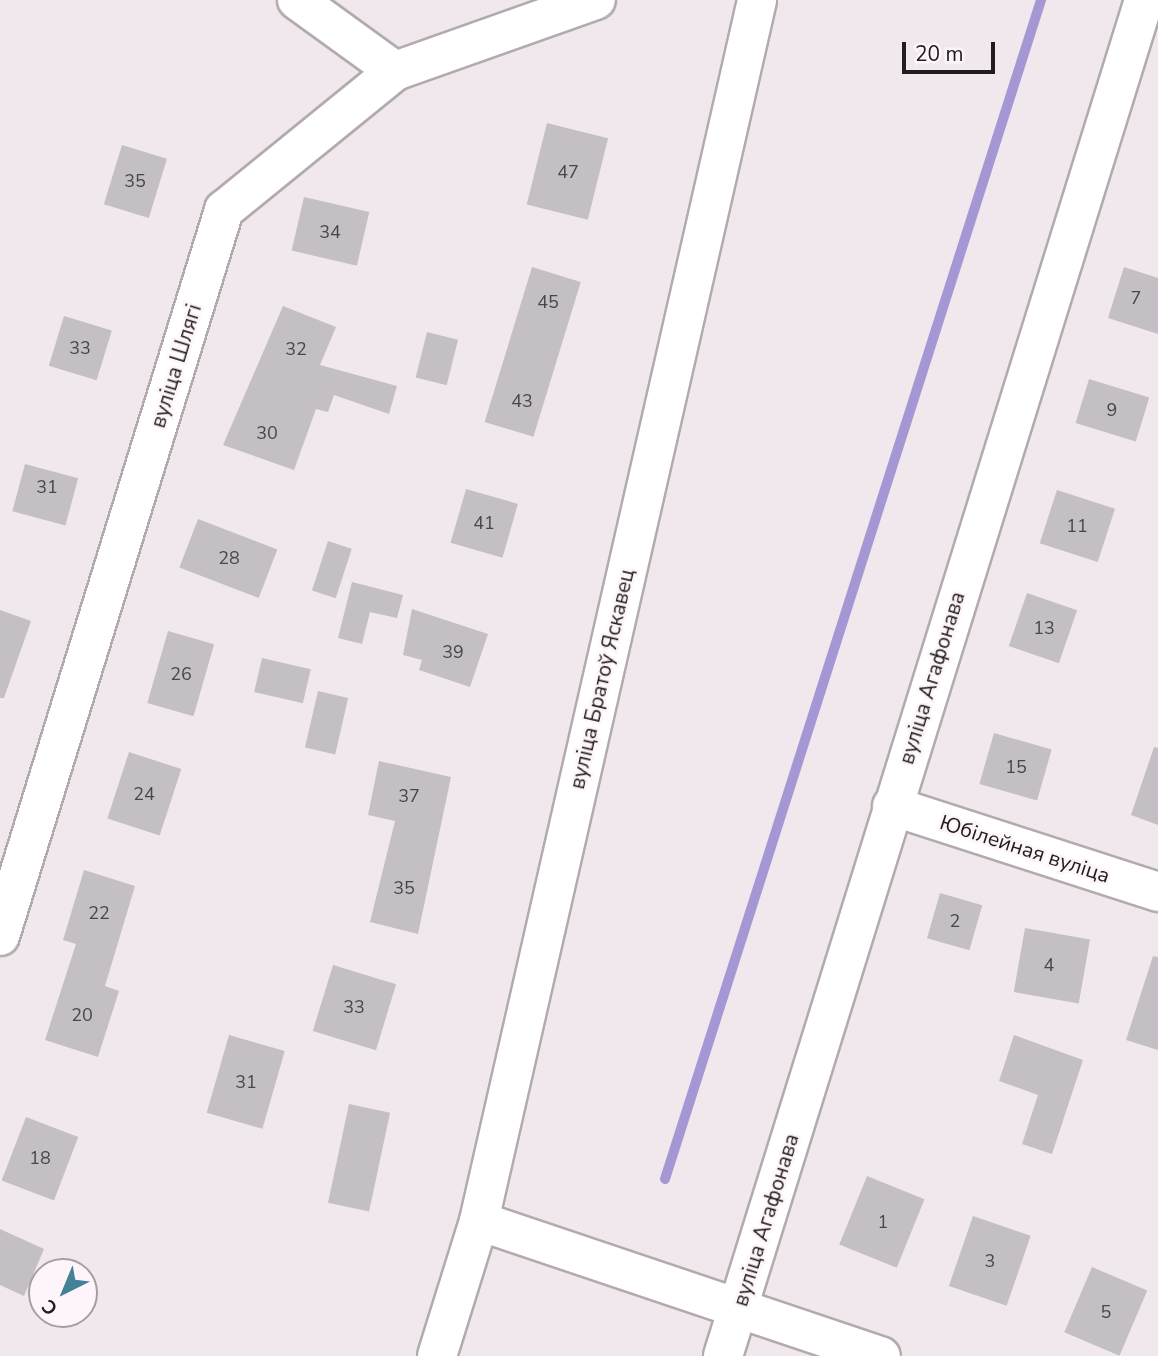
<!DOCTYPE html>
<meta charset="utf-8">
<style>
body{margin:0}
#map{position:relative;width:1158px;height:1356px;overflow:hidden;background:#f0e8ec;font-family:"Nunito Sans",sans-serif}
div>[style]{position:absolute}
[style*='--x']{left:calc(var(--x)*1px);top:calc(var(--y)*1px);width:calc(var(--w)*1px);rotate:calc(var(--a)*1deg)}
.stream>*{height:10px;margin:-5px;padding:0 5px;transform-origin:5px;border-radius:5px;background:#a597d4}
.building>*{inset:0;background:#c4bfc5;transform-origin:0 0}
.roads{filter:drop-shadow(2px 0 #b2aaaf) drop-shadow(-2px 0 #b2aaaf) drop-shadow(0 2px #b2aaaf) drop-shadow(0 -2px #b2aaaf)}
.minor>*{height:38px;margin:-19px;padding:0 19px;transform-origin:19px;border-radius:19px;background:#fff}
span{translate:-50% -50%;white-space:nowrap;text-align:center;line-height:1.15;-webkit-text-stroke:5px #fdf5f9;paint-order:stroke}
.number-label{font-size:18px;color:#494648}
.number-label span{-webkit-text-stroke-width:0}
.street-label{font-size:21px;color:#201d1f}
.north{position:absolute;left:28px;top:1258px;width:70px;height:70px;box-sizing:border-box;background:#fdf5f9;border:2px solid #a59fa2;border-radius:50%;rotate:223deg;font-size:19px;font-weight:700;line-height:28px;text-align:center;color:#201d1f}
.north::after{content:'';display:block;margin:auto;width:24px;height:32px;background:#438296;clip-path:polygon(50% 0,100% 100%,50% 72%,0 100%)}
.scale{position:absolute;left:902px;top:42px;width:93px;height:32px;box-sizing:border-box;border:4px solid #201d1f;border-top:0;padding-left:9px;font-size:21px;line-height:24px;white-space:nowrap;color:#201d1f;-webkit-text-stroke:5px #fdf5f9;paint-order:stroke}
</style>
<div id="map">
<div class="stream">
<div style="--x:665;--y:1179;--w:1238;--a:-72.31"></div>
</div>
<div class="building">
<div style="left:547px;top:123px;width:63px;height:84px;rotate:14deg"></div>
<div style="left:122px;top:145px;width:47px;height:62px;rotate:17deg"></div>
<div style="left:304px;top:197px;width:67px;height:55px;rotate:13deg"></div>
<div style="left:532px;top:267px;width:51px;height:162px;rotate:17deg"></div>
<div style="clip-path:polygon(1124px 267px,1158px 278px,1158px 334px,1108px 318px)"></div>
<div style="clip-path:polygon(283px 306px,336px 327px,320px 365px,397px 386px,389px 414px,334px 395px,328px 412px,316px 409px,294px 470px,223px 445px)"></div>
<div style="left:64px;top:316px;width:50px;height:52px;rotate:17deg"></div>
<div style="left:427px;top:332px;width:32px;height:47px;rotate:14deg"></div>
<div style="left:1089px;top:379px;width:63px;height:46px;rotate:17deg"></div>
<div style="left:25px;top:464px;width:55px;height:49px;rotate:15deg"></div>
<div style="left:466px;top:489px;width:54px;height:56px;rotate:16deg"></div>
<div style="left:1057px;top:490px;width:61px;height:56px;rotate:18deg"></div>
<div style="left:198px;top:519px;width:85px;height:52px;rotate:21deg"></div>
<div style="left:328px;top:541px;width:25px;height:52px;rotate:18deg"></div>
<div style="clip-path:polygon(352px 582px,403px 595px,397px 618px,370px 612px,362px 644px,338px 638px)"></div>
<div style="left:1027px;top:593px;width:53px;height:56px;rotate:19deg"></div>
<div style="clip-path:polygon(412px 609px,488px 634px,470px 687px,419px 670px,422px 660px,403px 655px)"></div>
<div style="clip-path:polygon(0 610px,31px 621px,4px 698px,0 698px)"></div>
<div style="left:168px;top:631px;width:48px;height:75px;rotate:16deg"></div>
<div style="left:262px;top:658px;width:50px;height:35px;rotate:13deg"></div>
<div style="left:318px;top:691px;width:31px;height:58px;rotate:13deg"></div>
<div style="left:994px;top:733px;width:60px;height:53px;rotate:16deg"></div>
<div style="clip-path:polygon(1154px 747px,1158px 748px,1158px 825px,1131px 815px)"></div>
<div style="left:129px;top:752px;width:55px;height:70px;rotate:18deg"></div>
<div style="clip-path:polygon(379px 761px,451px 777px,418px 934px,370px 922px,395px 821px,368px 815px)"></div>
<div style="clip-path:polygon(84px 870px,135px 886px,105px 986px,119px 991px,98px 1057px,45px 1040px,76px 944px,63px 940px)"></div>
<div style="left:940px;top:893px;width:44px;height:47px;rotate:16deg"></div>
<div style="left:1025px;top:928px;width:66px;height:65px;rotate:10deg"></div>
<div style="clip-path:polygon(1153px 956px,1158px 957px,1158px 1050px,1126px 1040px)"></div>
<div style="left:333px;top:965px;width:66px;height:69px;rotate:17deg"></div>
<div style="left:229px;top:1035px;width:58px;height:81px;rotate:16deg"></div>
<div style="clip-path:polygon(1014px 1035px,1083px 1060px,1052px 1154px,1022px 1144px,1038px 1095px,999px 1081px)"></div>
<div style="left:349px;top:1104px;width:42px;height:101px;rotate:12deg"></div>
<div style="left:26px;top:1117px;width:56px;height:68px;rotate:21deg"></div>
<div style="left:867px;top:1176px;width:62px;height:74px;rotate:22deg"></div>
<div style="left:973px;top:1216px;width:61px;height:74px;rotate:19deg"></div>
<div style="clip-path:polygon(0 1229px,44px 1249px,24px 1296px,0 1285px)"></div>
<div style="left:1092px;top:1267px;width:60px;height:71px;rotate:23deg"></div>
</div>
<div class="roads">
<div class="minor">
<div style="--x:297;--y:0;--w:121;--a:35.9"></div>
<div style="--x:892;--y:806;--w:280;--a:17.9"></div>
<div style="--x:0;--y:936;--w:760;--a:-72.85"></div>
<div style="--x:224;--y:210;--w:220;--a:-39.1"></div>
<div style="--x:395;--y:71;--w:213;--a:-19.5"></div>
<div style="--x:479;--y:1221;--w:424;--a:18.6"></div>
<div style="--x:437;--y:1356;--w:141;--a:-72.7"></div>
<div style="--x:479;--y:1221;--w:1252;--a:-77.17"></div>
<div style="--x:723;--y:1356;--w:1420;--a:-72.75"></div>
</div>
</div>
<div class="number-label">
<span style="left:568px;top:172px">47</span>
<span style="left:135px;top:181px">35</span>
<span style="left:330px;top:232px">34</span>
<span style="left:1136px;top:298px">7</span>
<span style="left:548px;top:302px">45</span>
<span style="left:80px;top:348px">33</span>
<span style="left:296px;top:349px">32</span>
<span style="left:522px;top:401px">43</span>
<span style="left:1112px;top:410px">9</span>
<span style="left:267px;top:433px">30</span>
<span style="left:47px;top:487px">31</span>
<span style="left:484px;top:523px">41</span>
<span style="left:1077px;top:526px">11</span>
<span style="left:229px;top:558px">28</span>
<span style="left:1044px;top:628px">13</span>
<span style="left:453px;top:652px">39</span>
<span style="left:181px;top:674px">26</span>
<span style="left:1016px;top:767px">15</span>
<span style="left:144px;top:794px">24</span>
<span style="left:409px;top:796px">37</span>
<span style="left:404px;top:888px">35</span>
<span style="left:99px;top:913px">22</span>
<span style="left:955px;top:921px">2</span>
<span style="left:1049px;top:965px">4</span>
<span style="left:354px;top:1007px">33</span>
<span style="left:82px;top:1015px">20</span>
<span style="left:246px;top:1082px">31</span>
<span style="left:40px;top:1158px">18</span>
<span style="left:883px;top:1222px">1</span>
<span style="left:990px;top:1261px">3</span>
<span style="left:1106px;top:1312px">5</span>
</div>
<div class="street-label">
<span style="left:176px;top:366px;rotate:-73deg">вуліца Шлягі</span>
<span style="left:932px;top:678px;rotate:-73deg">вуліца Агафонава</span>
<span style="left:602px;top:679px;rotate:-77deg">вуліца Братоў Яскавец</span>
<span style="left:1025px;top:849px;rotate:18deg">Юбілейная вуліца</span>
<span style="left:766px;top:1220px;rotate:-73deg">вуліца Агафонава</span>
</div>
<div class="north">С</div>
<div class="scale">20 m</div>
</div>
